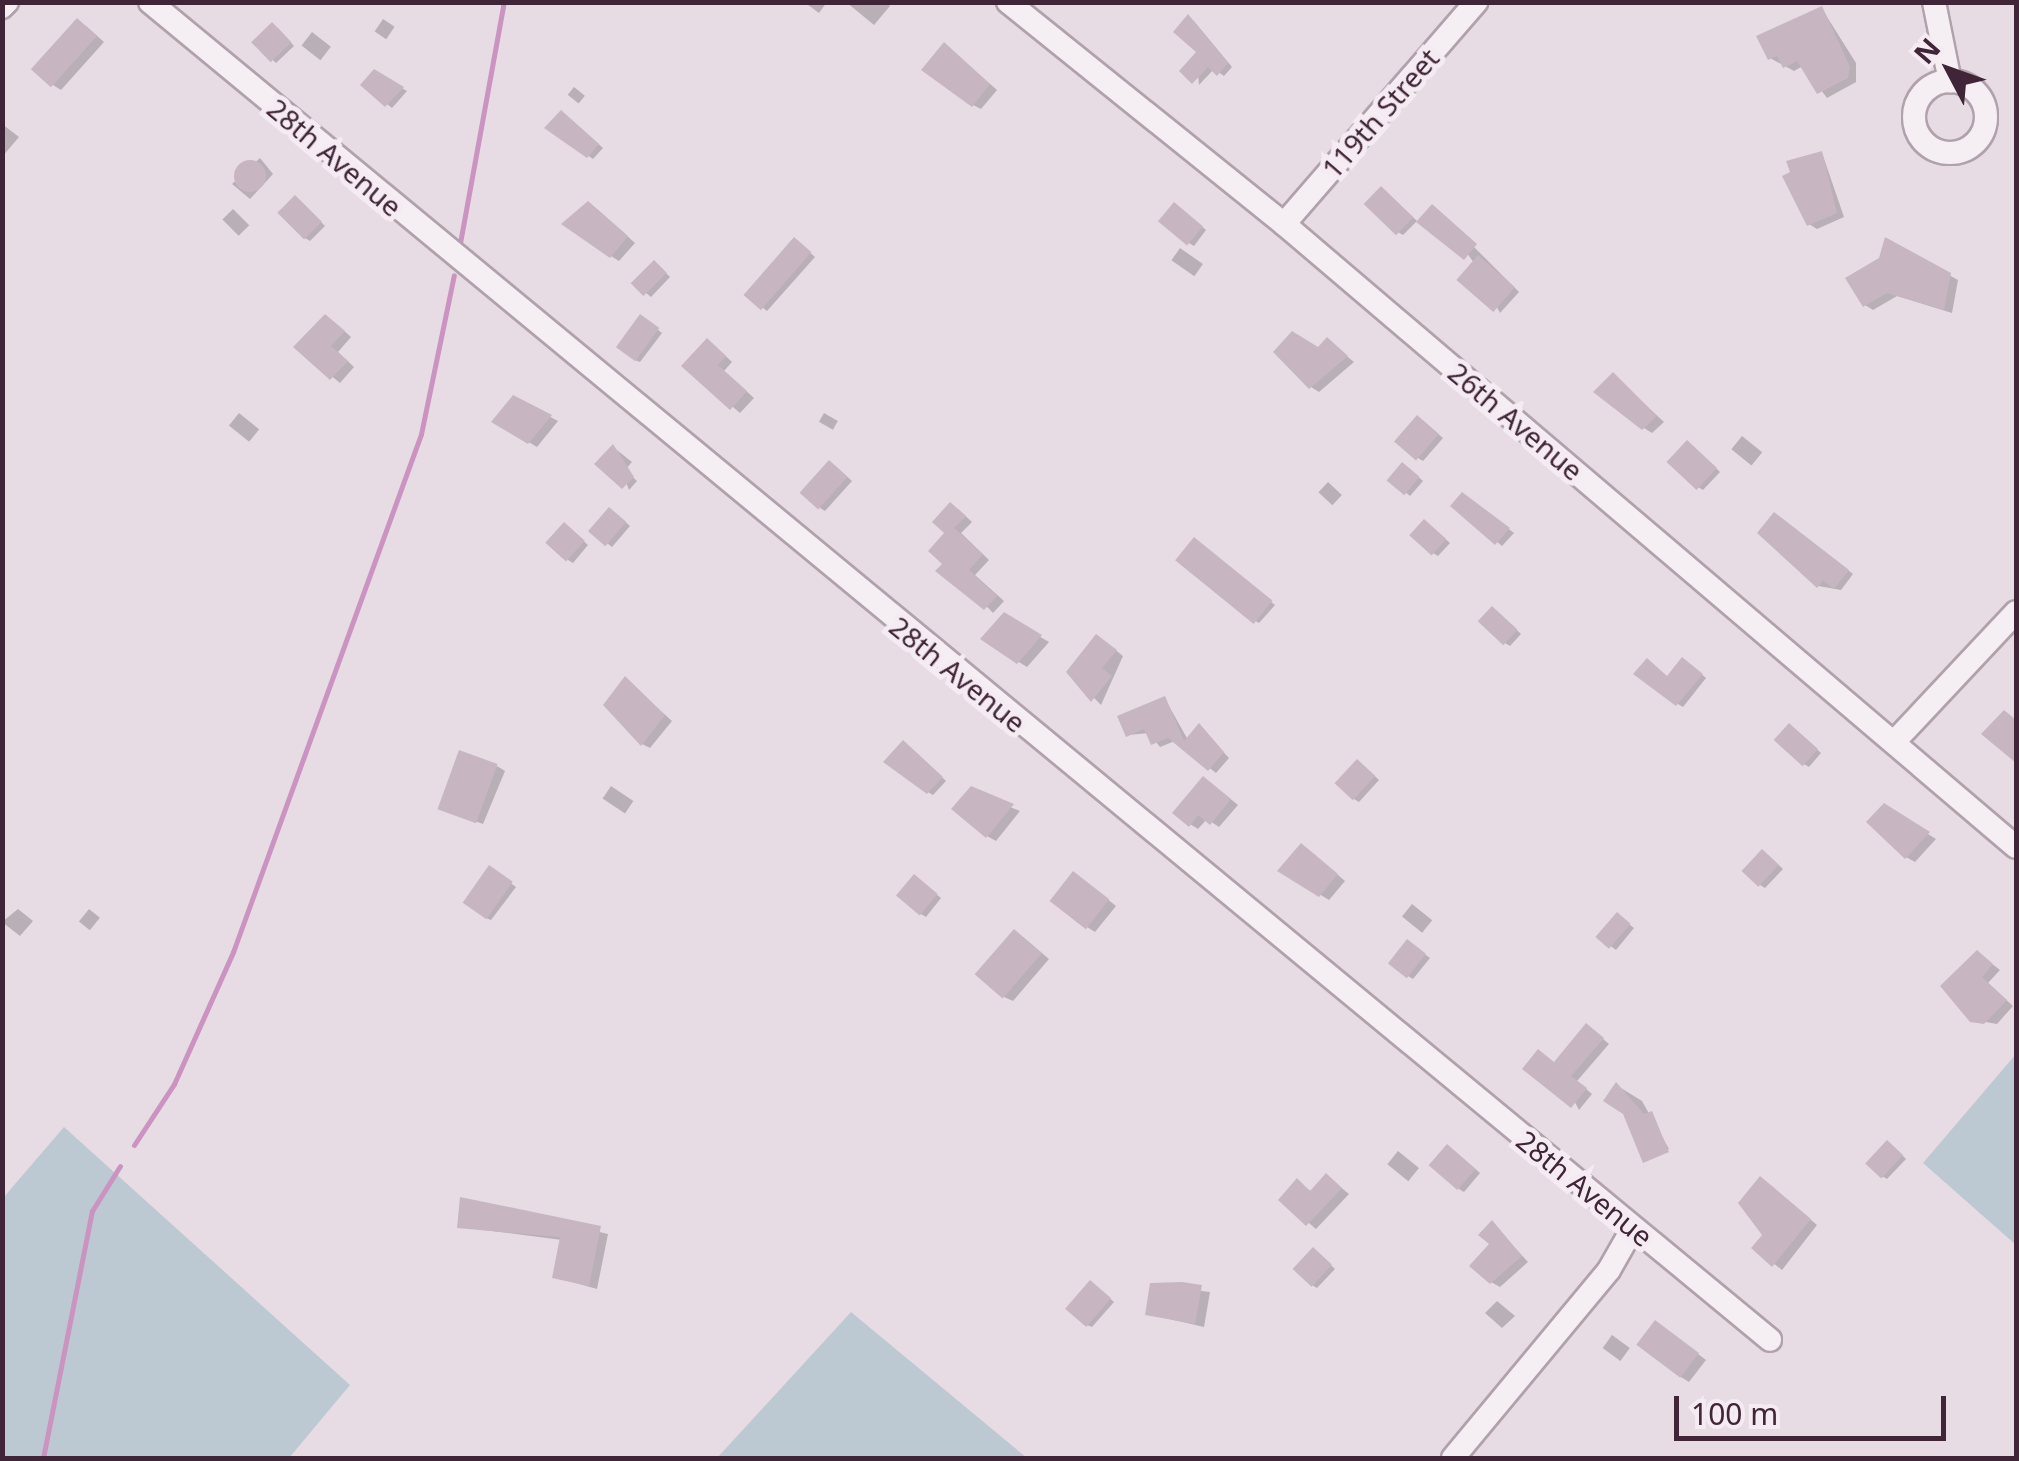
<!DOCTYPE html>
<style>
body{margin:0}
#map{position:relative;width:2019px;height:1461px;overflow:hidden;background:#e7dce4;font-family:"Noto Sans",sans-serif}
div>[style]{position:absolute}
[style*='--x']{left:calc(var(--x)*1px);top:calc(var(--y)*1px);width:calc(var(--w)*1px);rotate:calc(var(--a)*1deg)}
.green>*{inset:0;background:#bcc9d2}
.shadow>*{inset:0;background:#0003;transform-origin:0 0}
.stream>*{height:5px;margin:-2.5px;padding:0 2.5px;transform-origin:2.5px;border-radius:2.5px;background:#cb94c0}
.building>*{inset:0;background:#c7b6c2;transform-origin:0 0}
.round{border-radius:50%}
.roads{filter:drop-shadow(2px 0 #b1a1ad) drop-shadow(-2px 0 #b1a1ad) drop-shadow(0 2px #b1a1ad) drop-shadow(0 -2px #b1a1ad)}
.minor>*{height:22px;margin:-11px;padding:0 11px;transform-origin:11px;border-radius:11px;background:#f5eff3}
.minor>.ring{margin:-11px;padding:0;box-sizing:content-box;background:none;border:22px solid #f5eff3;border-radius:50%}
span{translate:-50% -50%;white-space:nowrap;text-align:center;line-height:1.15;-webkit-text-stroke:10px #f5ebf3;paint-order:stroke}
.street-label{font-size:28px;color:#3f2537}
.frame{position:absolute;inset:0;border:5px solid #3f2537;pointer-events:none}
.north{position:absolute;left:1899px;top:20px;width:100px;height:100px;-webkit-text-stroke:8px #f5ebf3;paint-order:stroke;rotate:311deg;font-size:28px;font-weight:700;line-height:40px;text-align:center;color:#3f2537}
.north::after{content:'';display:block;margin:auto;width:35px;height:45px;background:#3f2537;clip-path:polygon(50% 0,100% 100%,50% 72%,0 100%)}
.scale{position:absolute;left:1674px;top:1396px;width:272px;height:45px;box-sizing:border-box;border:5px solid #3f2537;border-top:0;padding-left:12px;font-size:30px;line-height:35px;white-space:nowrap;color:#3f2537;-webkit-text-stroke:8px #f5ebf3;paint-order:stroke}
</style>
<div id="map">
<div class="green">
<div style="clip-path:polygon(2016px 1054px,2016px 1245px,1923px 1163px)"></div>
<div style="clip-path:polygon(64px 1127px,350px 1385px,289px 1458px,3px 1458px,3px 1198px)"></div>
<div style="clip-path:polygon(851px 1312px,1027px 1458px,717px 1458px)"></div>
</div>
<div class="shadow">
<div style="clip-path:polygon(804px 2px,827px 2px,819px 13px)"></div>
<div style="clip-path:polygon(846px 2px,885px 2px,890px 6px,874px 25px)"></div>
<div style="clip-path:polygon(1822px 9px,1856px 63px,1856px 82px,1827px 98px,1803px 66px,1794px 71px,1770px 58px)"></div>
<div style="left:383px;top:19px;width:14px;height:15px;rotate:34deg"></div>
<div style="clip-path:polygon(1193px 20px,1232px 67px,1224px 76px,1214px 69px,1199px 85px)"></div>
<div style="clip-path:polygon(86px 26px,104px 42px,61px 90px,53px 85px)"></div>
<div style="clip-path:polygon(278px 28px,294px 46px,276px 63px,254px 42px)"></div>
<div style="left:312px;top:32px;width:24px;height:17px;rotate:38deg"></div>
<div style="clip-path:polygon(945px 45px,997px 90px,981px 109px,973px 105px)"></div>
<div style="clip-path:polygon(374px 72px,407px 91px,392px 108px,363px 85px)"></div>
<div style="left:574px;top:87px;width:14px;height:10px;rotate:39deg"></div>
<div style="clip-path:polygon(567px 116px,603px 148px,593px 159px,548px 128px)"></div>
<div style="clip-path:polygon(2px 124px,19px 137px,2px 157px)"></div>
<div style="clip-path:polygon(1822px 153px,1844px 217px,1817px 229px,1809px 224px)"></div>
<div style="clip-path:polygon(260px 158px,273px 174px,250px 199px,232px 184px)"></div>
<div style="clip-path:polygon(1386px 192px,1417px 221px,1403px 235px,1398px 232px)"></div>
<div style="clip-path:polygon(300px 201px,325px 226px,310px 241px,305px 238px)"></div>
<div style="clip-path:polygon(1179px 208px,1206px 230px,1194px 246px,1189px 243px)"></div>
<div style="left:233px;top:209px;width:23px;height:15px;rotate:45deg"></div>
<div style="clip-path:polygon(597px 209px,635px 243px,619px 261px,611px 256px)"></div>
<div style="clip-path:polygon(1437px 210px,1519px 292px,1500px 313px,1474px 263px)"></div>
<div style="clip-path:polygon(1887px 241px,1958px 280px,1952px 313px,1897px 296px,1873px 310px,1865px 305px)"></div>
<div style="clip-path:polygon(799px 243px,815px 257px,767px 311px,746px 294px)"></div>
<div style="left:1180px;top:248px;width:28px;height:15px;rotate:35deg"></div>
<div style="clip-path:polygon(659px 266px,670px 277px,651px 297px,635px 284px)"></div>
<div style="clip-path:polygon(645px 320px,662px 333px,640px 362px,635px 360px)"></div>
<div style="clip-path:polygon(334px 322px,351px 337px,338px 352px,354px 367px,340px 383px,296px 347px)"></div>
<div style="clip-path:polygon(1327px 340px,1354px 362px,1319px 392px,1311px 387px)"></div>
<div style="clip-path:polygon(715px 346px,732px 362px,724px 371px,754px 398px,740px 413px,685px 366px)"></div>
<div style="clip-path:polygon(1613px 375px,1664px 422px,1652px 433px,1644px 428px)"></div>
<div style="clip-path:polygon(514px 398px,558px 421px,537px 447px,495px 422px)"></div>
<div style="left:239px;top:413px;width:26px;height:16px;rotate:39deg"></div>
<div style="left:824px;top:413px;width:16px;height:10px;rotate:30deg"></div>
<div style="clip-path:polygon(1423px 421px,1443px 438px,1423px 461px,1418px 458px)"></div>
<div style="left:1742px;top:436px;width:26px;height:17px;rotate:39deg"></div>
<div style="clip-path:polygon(1692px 446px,1720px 472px,1703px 490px,1698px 487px)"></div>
<div style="clip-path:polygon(613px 447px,632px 462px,625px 470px,637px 481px,629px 490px)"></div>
<div style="clip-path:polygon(835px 466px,852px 481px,825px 511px,820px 508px)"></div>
<div style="clip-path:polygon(1408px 468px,1423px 481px,1410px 496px,1390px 479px)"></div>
<div style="left:1328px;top:482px;width:19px;height:14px;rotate:43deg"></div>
<div style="clip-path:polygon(1468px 498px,1514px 533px,1502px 546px,1454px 505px)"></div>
<div style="clip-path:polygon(958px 509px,972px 522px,961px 533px,989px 560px,975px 575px,1004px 601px,993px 613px,946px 564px)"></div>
<div style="clip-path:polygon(615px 513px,630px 526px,612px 547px,592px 531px)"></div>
<div style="clip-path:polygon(1780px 518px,1853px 574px,1841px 590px,1818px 586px)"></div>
<div style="clip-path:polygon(1429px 525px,1450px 543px,1438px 556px,1433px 553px)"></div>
<div style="clip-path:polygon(569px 528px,588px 545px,573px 563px,568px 560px)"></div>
<div style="clip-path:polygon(1199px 544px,1275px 605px,1259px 623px,1254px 620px)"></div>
<div style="clip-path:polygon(1497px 612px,1521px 634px,1510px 646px,1505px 643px)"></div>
<div style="clip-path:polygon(1004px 616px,1049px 642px,1027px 667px,1019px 662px)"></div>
<div style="clip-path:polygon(1105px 642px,1123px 656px,1101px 705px,1069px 672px)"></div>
<div style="clip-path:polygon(1688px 663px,1706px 678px,1683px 707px,1678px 704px)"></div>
<div style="clip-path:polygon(626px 680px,672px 721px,650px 748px,642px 744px)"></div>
<div style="clip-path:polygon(1165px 699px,1188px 740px,1199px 726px,1229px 758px,1216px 773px,1175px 741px,1160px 747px,1149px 733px,1128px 735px)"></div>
<div style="clip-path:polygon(1794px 729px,1821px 753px,1809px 767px,1804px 764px)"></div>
<div style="clip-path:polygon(909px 746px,946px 781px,933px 795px,928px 792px)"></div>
<div style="clip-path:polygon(1363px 765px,1379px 780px,1359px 802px,1354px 799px)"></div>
<div style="clip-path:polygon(497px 766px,505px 771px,483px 824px,450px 812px)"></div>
<div style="clip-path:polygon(1212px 784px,1238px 805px,1219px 827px,1207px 819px,1198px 829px,1190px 824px)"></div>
<div style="left:611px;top:786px;width:27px;height:15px;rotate:34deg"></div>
<div style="clip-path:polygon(977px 793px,1020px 811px,996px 841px,987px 836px)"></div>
<div style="clip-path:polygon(1884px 807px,1936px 839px,1915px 862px,1906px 857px)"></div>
<div style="clip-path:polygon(1310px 851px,1345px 881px,1329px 900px,1281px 871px)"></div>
<div style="clip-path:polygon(1768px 855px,1783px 869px,1765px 888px,1760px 885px)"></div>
<div style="clip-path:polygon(495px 871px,516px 887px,491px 920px,486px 918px)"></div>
<div style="clip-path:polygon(1082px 879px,1116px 906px,1095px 932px,1087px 927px)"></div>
<div style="clip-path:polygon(919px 880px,941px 898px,926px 917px,921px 914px)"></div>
<div style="left:1412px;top:904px;width:26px;height:16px;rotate:39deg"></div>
<div style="clip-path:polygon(18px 909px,33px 921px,20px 936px,2px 922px)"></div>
<div style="left:89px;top:909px;width:14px;height:16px;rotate:39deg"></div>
<div style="clip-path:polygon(1622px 919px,1634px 928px,1616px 950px,1600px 938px)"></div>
<div style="clip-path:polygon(1023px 937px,1049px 959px,1013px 1001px,1004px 997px)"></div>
<div style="clip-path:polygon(1412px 945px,1430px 958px,1413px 979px,1408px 976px)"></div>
<div style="clip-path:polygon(1978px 953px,2000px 970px,1988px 983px,2013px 1006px,1997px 1024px,1974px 1020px)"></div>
<div style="clip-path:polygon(1594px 1031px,1609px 1044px,1577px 1081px,1592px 1094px,1579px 1110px,1555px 1064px)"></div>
<div style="clip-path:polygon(1616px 1085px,1642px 1101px,1669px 1149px,1645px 1159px)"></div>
<div style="clip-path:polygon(1893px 1146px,1906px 1159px,1887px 1179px,1882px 1176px)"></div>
<div style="clip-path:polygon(1453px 1150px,1480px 1173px,1464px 1192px,1459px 1189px)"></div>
<div style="left:1398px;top:1151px;width:27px;height:17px;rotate:39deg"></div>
<div style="clip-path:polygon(1327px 1176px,1349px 1194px,1316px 1229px,1281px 1199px,1298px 1182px,1312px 1192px)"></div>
<div style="clip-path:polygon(1769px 1184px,1817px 1225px,1782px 1270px,1754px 1248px,1765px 1235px)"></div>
<div style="clip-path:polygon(462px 1200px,608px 1234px,597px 1289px,554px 1277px,562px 1240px,460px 1227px)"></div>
<div style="clip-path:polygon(1492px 1223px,1528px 1262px,1500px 1287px,1491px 1282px)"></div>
<div style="clip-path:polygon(1318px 1253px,1335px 1269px,1317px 1288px,1312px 1285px)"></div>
<div style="clip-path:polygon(1153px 1285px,1210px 1292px,1204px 1327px,1148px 1314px)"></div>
<div style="clip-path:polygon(1096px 1286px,1114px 1302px,1092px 1327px,1087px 1325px)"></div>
<div style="clip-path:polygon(1497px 1301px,1515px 1316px,1502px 1328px,1485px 1313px)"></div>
<div style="clip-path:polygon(1664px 1328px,1706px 1360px,1689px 1382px,1681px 1377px)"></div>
<div style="left:1612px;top:1335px;width:22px;height:16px;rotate:36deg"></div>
</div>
<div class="stream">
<div style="--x:460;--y:243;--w:245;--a:-79.7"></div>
<div style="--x:134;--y:1145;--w:73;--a:-56.7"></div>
<div style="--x:174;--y:1084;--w:145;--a:-65.9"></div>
<div style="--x:233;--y:952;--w:551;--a:-70.05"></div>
<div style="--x:421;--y:434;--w:162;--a:-78.3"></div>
<div style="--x:43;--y:1458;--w:252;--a:-78.8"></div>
<div style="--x:92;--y:1211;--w:53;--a:-58.1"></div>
</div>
<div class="building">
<div style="clip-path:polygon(1822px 6px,1850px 67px,1848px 78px,1817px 94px,1797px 61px,1783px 68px,1777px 56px,1768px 60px,1756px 36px)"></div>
<div style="clip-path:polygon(1188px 14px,1228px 63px,1217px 76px,1208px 67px,1192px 84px,1179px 71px,1196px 52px,1173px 32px)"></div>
<div style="left:77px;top:18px;width:27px;height:69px;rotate:42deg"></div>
<div style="left:272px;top:22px;width:28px;height:29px;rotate:46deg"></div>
<div style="clip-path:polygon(944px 42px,990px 84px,972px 107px,921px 70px)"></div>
<div style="clip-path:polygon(374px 69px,404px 87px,385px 107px,360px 85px)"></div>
<div style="clip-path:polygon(561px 110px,599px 144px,587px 158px,544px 128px)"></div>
<div style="clip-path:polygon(1822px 151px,1837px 213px,1807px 226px,1782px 176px,1790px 172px,1786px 161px)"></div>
<div class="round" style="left:234px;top:160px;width:32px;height:32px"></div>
<div style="left:1381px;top:186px;width:45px;height:25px;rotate:44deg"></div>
<div style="left:295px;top:195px;width:38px;height:25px;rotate:45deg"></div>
<div style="clip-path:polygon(588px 201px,628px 236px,610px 258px,561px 224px)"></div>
<div style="left:1174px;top:202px;width:38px;height:25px;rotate:40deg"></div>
<div style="clip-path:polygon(1432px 204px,1477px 244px,1464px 260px,1416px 222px)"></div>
<div style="left:794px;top:237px;width:23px;height:77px;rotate:41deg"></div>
<div style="clip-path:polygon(1885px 237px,1951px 273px,1944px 310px,1887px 293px,1863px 307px,1845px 278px,1879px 258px)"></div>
<div style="left:1478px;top:255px;width:49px;height:33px;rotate:41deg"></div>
<div style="left:654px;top:260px;width:18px;height:33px;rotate:45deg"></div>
<div style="clip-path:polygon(325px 314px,345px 331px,331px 346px,348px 361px,330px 380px,293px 347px)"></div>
<div style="left:640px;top:314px;width:24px;height:41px;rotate:36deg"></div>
<div style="clip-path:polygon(1292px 331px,1318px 347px,1327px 337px,1348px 356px,1309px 389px,1273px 352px)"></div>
<div style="clip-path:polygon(707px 338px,726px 356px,718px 365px,747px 391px,730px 410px,681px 366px)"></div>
<div style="clip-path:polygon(1613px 372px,1657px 416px,1642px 430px,1593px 392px)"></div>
<div style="clip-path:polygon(513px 395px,552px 415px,528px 444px,491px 422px)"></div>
<div style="left:1417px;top:415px;width:29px;height:35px;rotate:41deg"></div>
<div style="left:1687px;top:440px;width:41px;height:30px;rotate:43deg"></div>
<div style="clip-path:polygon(613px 444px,634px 477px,622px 489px,594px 464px)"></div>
<div style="left:829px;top:460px;width:25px;height:44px;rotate:42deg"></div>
<div style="left:1402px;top:462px;width:23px;height:24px;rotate:40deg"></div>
<div style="clip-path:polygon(1462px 492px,1510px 528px,1495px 545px,1450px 506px)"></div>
<div style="clip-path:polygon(950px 502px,966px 516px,954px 528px,983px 554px,969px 570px,997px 596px,984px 610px,935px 571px,942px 564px,928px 551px,944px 533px,932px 522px)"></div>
<div style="left:609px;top:507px;width:23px;height:32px;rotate:41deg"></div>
<div style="clip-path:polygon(1774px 512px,1849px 570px,1834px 589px,1823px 580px,1817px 588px,1757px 533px)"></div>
<div style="left:1424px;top:519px;width:30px;height:22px;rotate:42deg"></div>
<div style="left:564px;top:522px;width:28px;height:28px;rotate:42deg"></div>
<div style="left:1194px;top:537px;width:101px;height:30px;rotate:39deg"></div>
<div style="left:1492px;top:606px;width:35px;height:21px;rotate:43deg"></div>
<div style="clip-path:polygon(1004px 612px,1042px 635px,1017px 664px,980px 639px)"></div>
<div style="clip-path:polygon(1096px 634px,1117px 650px,1102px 668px,1112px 676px,1091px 702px,1066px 672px)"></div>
<div style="clip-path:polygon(1682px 657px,1703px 674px,1676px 706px,1633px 674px,1647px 658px,1667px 676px)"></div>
<div style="clip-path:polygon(625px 676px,665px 715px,641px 746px,603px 705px)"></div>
<div style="clip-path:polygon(1165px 696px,1184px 741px,1199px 723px,1224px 752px,1208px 771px,1168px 738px,1151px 745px,1144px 729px,1126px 737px,1117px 716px)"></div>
<div style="clip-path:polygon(2004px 710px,2016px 720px,2016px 763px,1981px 734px)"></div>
<div style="left:1789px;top:723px;width:39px;height:23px;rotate:42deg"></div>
<div style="clip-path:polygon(903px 740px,943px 777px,927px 794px,883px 762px)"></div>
<div style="left:459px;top:750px;width:41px;height:63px;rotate:20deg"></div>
<div style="left:1357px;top:759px;width:25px;height:33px;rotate:43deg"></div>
<div style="clip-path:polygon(1203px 776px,1231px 799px,1210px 825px,1198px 815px,1189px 827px,1172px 813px)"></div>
<div style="clip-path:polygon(971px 786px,1014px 804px,986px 838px,951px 809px)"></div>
<div style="clip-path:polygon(1884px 803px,1930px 832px,1905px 859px,1866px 822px)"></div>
<div style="clip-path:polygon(1301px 843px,1338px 874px,1319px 897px,1277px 871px)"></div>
<div style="left:1762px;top:849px;width:23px;height:30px;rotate:43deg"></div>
<div style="left:489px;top:865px;width:29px;height:46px;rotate:35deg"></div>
<div style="left:1073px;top:871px;width:46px;height:38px;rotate:38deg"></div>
<div style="left:914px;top:874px;width:31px;height:28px;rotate:40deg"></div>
<div style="left:1617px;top:912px;width:18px;height:33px;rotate:41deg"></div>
<div style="left:1014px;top:929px;width:37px;height:60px;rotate:41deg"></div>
<div style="left:1407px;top:939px;width:24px;height:31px;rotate:38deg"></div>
<div style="clip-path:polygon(1977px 950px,1993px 964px,1982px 977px,2007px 1000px,1984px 1024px,1970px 1022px,1940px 986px)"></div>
<div style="clip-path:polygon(1586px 1023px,1604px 1038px,1571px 1076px,1587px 1088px,1571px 1108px,1522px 1069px,1538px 1049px,1554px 1062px)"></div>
<div style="clip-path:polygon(1616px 1082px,1644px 1114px,1652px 1111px,1669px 1152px,1643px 1163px,1623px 1114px,1603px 1101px)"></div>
<div style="left:1887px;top:1140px;width:22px;height:32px;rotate:43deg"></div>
<div style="left:1447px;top:1144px;width:38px;height:28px;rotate:41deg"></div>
<div style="clip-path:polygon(1326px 1173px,1342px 1188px,1306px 1226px,1278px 1200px,1297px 1178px,1310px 1191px)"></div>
<div style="clip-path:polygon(1760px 1176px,1811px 1219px,1772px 1267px,1751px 1248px,1762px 1235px,1738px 1203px)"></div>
<div style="clip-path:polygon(460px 1197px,601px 1226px,589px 1286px,552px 1278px,560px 1237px,457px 1228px)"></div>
<div style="clip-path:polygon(1492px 1220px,1522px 1256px,1490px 1284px,1469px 1266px,1489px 1244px,1478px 1235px)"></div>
<div style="left:1313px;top:1247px;width:26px;height:30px;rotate:43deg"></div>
<div style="left:1090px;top:1280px;width:28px;height:38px;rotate:41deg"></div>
<div style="clip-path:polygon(1182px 1282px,1202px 1285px,1195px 1324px,1145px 1315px,1150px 1283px)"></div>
<div style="left:1655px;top:1320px;width:55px;height:31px;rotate:37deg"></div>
</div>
<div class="roads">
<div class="minor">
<div style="--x:150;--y:2;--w:2101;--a:39.55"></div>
<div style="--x:1008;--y:2;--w:354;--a:38.8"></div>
<div style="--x:1284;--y:224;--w:961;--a:40.4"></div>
<div style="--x:1934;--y:2;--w:81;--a:78.6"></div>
<div style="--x:2;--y:7;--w:7;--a:-45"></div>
<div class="ring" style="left:1914px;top:81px;width:50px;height:50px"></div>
<div style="--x:1284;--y:224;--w:294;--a:-49.1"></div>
<div style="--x:1894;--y:742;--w:178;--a:-46.8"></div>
<div style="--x:1453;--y:1458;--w:244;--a:-50.3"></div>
<div style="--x:1609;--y:1270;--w:48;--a:-60.3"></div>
</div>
</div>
<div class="street-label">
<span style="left:1380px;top:113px;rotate:-49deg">119th Street</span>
<span style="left:335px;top:157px;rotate:40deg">28th Avenue</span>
<span style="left:1516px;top:421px;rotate:40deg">26th Avenue</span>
<span style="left:958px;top:674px;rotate:39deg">28th Avenue</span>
<span style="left:1585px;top:1188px;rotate:39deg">28th Avenue</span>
</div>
<div class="frame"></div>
<div class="north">N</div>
<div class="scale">100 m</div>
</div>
